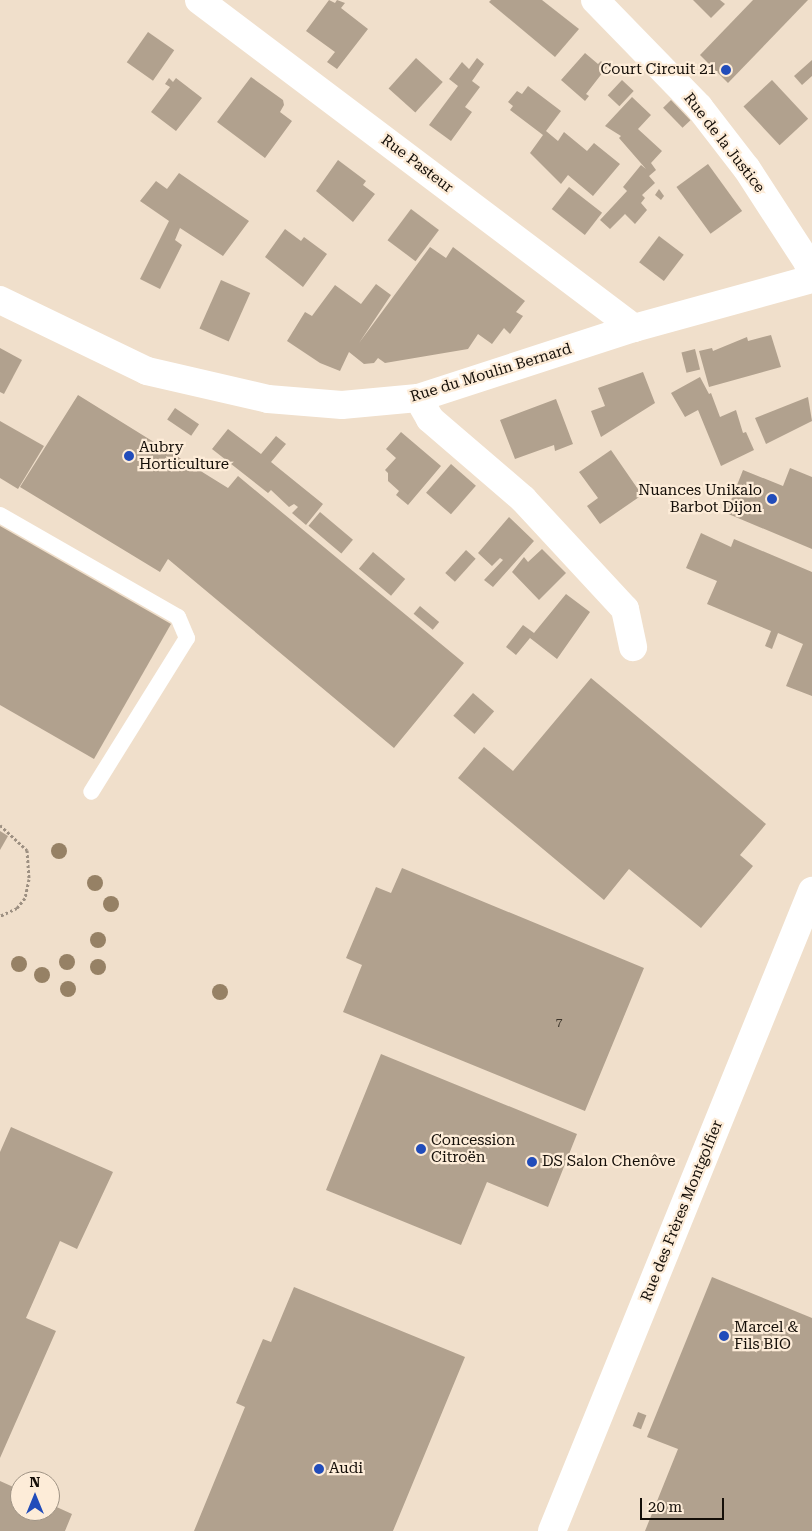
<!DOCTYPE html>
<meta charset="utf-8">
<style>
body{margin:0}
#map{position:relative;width:812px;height:1531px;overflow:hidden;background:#f0dfcb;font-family:"Roboto Serif",serif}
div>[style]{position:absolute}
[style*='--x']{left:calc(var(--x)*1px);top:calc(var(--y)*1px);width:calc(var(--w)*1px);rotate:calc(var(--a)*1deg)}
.building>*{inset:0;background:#b1a18e;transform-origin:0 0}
.path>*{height:3px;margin-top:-1.5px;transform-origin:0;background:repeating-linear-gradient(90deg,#9d9082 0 2.5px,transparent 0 5px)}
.service>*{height:16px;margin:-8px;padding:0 8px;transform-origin:8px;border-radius:8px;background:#fff}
.minor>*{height:28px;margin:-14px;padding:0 14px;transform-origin:14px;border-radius:14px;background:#fff}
.trees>*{width:16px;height:16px;margin:-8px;border-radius:50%;background:#968165}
.dots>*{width:14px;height:14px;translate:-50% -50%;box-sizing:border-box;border:2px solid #fdecd8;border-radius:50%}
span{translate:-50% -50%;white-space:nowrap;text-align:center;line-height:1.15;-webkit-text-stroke:4.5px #fdecd8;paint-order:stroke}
.number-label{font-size:12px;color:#3c342a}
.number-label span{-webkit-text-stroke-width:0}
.poi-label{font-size:15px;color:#150f09}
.right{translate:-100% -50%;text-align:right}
.left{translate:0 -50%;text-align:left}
.street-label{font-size:15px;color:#150f09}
.north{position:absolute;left:10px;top:1471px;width:50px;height:50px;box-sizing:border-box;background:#fdecd8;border:1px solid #a09485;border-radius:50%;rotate:0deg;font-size:14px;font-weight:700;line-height:20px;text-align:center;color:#150f09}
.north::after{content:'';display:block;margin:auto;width:18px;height:22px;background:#214cba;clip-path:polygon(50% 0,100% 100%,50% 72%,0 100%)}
.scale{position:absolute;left:640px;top:1498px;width:84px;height:22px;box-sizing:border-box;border:2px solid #150f09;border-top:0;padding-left:6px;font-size:15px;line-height:18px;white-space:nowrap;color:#150f09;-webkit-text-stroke:4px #fdecd8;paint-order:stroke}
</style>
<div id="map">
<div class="building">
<div style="clip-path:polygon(329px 0,335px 3px,337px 0,345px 3px,341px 8px,368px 29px,337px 69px,327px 62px,335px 52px,306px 31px)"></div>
<div style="clip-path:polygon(491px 0,542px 0,579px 29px,555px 57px,489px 2px)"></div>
<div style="clip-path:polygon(693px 0,720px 0,725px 4px,711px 18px)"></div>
<div style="clip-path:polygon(753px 0,808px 0,728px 83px,700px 55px)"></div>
<div style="left:148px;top:32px;width:32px;height:37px;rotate:35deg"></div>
<div style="clip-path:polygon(585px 53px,598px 64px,601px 61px,607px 67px,586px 94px,589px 96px,585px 101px,561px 80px)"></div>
<div style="left:416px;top:58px;width:36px;height:41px;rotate:42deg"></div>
<div style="clip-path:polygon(477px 58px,484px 64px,472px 81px,480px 87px,465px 107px,472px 112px,451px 141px,429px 125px,458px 86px,449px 79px,462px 62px,469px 69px)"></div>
<div style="clip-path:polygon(812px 60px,812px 76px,802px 85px,794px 76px)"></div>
<div style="clip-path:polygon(251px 77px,283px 100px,284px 105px,280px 112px,292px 121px,265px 158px,217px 122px)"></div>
<div style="clip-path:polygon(169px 78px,173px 82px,176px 78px,202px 98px,176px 131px,151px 112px,170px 87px,165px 84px)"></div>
<div style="left:622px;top:80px;width:16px;height:21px;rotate:43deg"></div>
<div style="left:772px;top:80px;width:53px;height:39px;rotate:47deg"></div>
<div style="clip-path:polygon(528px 86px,561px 111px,546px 131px,558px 141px,564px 132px,587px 151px,594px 143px,620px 164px,593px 196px,568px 175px,561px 184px,530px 153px,543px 135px,510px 110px,513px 106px,508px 102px,517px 91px,522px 94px)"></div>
<div style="clip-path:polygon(632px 97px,651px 115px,638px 129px,662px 151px,651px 163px,656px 170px,649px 176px,655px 183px,642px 195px,645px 198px,641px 203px,647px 210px,635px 224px,625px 214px,610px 229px,600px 220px,627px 191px,623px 187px,641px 165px,646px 169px,619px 138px,621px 136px,605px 126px)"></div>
<div style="left:671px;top:100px;width:28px;height:11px;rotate:46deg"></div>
<div style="clip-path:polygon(338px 160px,366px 181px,363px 185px,375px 194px,353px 222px,316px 191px)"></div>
<div style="left:708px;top:164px;width:58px;height:39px;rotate:54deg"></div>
<div style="clip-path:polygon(179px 173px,249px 221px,223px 256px,180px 228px,175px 240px,182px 245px,160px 289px,140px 279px,169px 221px,140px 201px,156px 181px,167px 189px)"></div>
<div style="left:569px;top:187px;width:42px;height:28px;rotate:38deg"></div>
<div style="clip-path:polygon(659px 189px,664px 196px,661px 200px,655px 195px)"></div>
<div style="left:411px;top:209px;width:35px;height:39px;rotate:37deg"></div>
<div style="clip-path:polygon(285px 229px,301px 241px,304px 237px,327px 254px,303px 287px,265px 257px)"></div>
<div style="left:659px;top:236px;width:31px;height:33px;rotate:37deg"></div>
<div style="clip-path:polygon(430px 247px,446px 258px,453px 247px,525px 301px,516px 312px,523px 316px,510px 334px,504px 328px,492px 344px,478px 334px,468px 349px,385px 363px,378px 358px,374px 363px,364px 364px,349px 352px,340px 371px,320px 363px,287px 341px,305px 312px,312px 316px,335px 285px,361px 304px,376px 284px,391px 295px,359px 343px)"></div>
<div style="left:221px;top:280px;width:32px;height:53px;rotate:24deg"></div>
<div style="clip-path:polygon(771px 335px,781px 367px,709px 387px,699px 351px,712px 348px,713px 351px,747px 337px,748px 341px)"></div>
<div style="clip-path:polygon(0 348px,22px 360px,4px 394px,0 392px)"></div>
<div style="left:695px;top:349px;width:21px;height:14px;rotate:76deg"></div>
<div style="clip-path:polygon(643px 372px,655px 403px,601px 437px,591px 411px,605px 406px,598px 388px)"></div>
<div style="clip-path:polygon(700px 377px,709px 394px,711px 393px,720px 417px,736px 410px,743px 433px,746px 432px,754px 450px,721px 466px,698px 410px,685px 417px,671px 393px)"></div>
<div style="clip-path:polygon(78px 395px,228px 488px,238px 476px,464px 663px,394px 748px,168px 559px,160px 572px,20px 487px)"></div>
<div style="clip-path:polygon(808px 397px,812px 421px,766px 444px,755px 418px)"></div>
<div style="clip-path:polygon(556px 399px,573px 444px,555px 451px,554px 445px,515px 459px,500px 420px)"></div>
<div style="left:175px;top:408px;width:29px;height:14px;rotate:34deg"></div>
<div style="clip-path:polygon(0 421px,44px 446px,18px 489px,0 478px)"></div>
<div style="clip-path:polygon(228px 429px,261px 454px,276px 436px,286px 444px,271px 462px,323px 504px,306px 525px,292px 513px,298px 507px,294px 504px,289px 507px,271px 490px,268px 493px,212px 449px)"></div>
<div style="clip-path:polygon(401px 432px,441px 466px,408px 505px,396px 495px,399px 491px,388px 481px,388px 473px,385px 470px,396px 458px,386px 449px)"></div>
<div style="clip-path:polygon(611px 450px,642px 495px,600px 524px,587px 506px,598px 498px,579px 472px)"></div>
<div style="left:451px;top:464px;width:33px;height:38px;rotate:41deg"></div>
<div style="clip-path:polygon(790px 468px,812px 477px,812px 549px,726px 513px,743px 470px,783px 486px)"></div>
<div style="left:320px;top:512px;width:43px;height:18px;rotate:40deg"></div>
<div style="clip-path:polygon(509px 517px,534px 541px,493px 587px,484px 580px,503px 560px,500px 558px,492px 566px,478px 553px)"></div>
<div style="clip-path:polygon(0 526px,171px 624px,94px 759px,0 705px)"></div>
<div style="clip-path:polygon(701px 533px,731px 547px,734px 539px,812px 572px,812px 696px,786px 686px,803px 644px,778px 633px,772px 649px,765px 646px,771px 631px,707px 604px,717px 581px,686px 568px)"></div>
<div style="clip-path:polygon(542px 549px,566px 573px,539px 600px,512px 572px,524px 557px,528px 562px)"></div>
<div style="left:466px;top:550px;width:13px;height:31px;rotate:42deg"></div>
<div style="left:373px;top:552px;width:42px;height:22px;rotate:40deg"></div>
<div style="clip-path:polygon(566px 594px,590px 612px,557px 659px,530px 638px,516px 655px,506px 647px,523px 625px,534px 633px)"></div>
<div style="left:420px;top:606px;width:25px;height:10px;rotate:40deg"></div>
<div style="clip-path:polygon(591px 678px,766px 824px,740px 855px,753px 866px,701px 928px,629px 869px,604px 900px,458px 778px,484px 747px,513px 771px)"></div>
<div style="left:473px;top:693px;width:28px;height:30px;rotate:41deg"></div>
<div style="clip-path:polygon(0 831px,8px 836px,0 850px)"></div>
<div style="clip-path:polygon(402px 868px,644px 968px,585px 1111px,343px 1012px,362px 965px,346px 958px,376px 887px,391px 893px)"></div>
<div style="clip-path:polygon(381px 1054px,577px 1134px,548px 1207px,487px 1182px,461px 1245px,326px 1190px)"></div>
<div style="clip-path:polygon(11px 1127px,113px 1172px,77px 1249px,60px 1241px,26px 1318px,56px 1331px,0 1458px,0 1152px)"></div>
<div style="clip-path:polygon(712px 1277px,812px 1318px,812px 1531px,645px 1531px,678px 1449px,647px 1437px)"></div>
<div style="clip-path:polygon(294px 1287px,465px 1357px,393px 1531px,194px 1531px,245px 1407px,236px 1403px,263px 1339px,271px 1342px)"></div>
<div style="left:638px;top:1412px;width:9px;height:15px;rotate:21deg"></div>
<div style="clip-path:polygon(0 1481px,20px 1490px,20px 1511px,50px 1511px,50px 1504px,72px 1514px,65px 1531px,0 1531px)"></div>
</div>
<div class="path">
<div style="--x:0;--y:825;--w:37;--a:43"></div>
<div style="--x:27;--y:850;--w:29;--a:86"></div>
<div style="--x:29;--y:879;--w:19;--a:102"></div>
<div style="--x:25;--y:898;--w:13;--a:129"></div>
<div style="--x:17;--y:908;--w:19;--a:155"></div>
</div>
<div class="service">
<div style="--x:0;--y:515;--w:205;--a:29.8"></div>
<div style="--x:178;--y:617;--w:23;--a:67"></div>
<div style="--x:187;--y:638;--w:181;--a:121.9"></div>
</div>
<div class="minor">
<div style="--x:199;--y:0;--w:545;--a:37.02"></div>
<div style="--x:595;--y:0;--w:149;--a:45.8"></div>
<div style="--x:699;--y:107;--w:78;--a:52.3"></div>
<div style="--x:747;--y:169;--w:112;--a:57"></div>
<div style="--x:808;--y:263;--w:16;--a:79"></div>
<div style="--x:0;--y:300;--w:163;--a:25.8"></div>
<div style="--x:147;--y:371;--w:124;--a:13"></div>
<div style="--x:268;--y:399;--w:74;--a:4.6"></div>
<div style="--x:342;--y:405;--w:76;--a:-5.3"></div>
<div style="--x:418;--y:398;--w:227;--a:-18"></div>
<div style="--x:634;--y:328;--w:185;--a:-15.4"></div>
<div style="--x:418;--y:398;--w:24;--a:60"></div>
<div style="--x:430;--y:419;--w:123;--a:40.7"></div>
<div style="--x:523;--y:499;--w:150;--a:47.2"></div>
<div style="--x:625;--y:609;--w:39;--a:78"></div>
<div style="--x:552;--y:1531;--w:691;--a:-67.89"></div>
</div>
<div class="trees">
<div style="left:59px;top:851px"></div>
<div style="left:95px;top:883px"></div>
<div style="left:111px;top:904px"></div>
<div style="left:98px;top:940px"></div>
<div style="left:67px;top:962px"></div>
<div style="left:19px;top:964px"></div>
<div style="left:98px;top:967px"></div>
<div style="left:42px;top:975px"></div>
<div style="left:68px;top:989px"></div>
<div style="left:220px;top:992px"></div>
</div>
<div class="dots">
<div style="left:726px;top:70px;background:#214cba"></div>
<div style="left:129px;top:456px;background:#214cba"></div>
<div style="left:772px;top:499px;background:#214cba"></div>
<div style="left:421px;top:1149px;background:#214cba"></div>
<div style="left:532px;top:1162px;background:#214cba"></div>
<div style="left:724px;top:1336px;background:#214cba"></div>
<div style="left:319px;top:1469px;background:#214cba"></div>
</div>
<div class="number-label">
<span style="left:559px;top:1023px">7</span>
</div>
<div class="poi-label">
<span class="right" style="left:716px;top:70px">Court Circuit 21</span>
<span class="left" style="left:139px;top:456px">Aubry<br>Horticulture</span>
<span class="right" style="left:762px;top:499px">Nuances Unikalo<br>Barbot Dijon</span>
<span class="left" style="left:431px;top:1149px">Concession<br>Citroën</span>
<span class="left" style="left:542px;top:1162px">DS Salon Chenôve</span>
<span class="left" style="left:734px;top:1336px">Marcel &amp;<br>Fils BIO</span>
<span class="left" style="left:329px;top:1469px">Audi</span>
</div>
<div class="street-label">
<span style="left:724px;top:143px;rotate:52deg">Rue de la Justice</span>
<span style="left:417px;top:164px;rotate:37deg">Rue Pasteur</span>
<span style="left:491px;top:373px;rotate:-17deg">Rue du Moulin Bernard</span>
<span style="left:682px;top:1211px;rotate:-68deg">Rue des Frères Montgolfier</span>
</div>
<div class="north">N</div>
<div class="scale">20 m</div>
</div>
